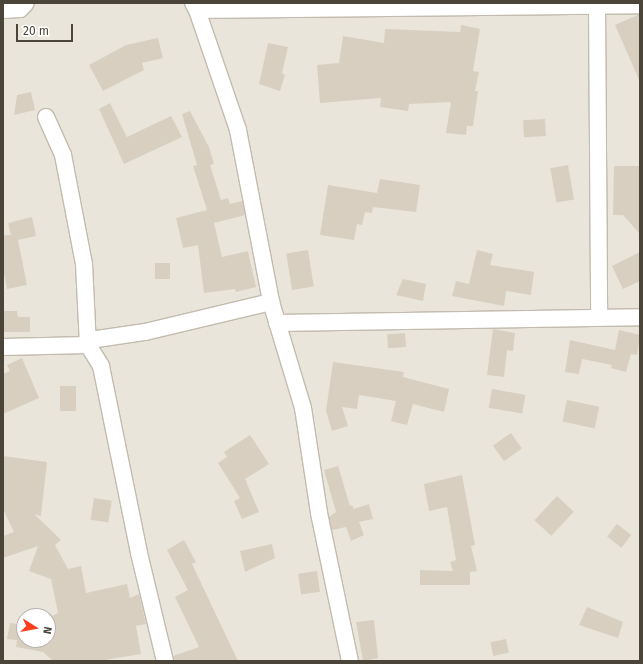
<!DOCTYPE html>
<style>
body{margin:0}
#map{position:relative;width:643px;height:664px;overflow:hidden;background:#f6f3ec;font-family:"Fira Sans",sans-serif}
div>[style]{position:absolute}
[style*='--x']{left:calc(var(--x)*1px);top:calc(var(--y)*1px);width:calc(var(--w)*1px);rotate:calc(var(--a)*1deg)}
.residential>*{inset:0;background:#eae5da}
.building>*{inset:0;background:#d8cfc1;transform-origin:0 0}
.roads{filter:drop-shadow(1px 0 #c2bbae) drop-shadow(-1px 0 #c2bbae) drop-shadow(0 1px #c2bbae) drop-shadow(0 -1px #c2bbae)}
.minor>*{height:16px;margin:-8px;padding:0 8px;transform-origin:8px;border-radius:8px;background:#fff}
span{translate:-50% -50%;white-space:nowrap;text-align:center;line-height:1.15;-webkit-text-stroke:3px #fff;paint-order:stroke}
.frame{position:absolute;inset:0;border:4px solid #4b4439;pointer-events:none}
.north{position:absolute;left:16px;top:608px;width:40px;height:40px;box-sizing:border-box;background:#fff;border:1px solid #b7b4b0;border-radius:50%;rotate:101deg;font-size:11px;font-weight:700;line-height:16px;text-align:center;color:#4b4439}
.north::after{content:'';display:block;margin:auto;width:14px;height:18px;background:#fc3f1d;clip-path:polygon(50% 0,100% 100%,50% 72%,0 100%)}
.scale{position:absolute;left:16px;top:24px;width:57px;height:18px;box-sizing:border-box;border:2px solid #4b4439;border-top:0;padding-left:5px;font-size:12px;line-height:14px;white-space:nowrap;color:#4b4439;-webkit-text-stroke:3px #fff;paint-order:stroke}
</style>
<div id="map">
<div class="residential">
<div style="clip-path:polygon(evenodd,3px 3px,640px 3px,640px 661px,3px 661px,3px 3px,24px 616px,48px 616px,48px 640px,24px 640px,24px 616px)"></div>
</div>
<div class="building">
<div style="clip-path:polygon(640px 14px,640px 82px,615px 25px)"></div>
<div style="clip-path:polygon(461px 25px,480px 29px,473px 71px,479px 72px,475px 91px,478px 91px,473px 126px,467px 126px,466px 135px,446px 133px,451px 102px,409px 104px,408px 111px,380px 107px,381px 98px,320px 103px,317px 65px,339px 63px,343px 36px,384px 43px,385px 29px,460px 32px)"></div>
<div style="clip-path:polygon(158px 38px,163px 58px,142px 63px,144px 70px,103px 91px,89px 65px,126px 45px)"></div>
<div style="clip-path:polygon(268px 43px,288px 47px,282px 73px,285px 75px,280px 91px,259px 84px)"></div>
<div style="clip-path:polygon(31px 92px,35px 110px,14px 115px,17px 95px)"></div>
<div style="clip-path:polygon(110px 103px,127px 137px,171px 116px,182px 137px,124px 164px,99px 109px)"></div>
<div style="clip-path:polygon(190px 111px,209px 147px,214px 164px,210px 165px,221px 200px,228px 198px,230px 204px,242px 201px,244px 209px,245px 215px,214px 223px,222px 257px,248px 251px,256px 287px,236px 292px,235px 289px,204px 293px,198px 245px,183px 248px,176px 218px,207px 210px,193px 166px,197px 165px,182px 114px)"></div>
<div style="left:545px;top:119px;width:17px;height:22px;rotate:87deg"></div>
<div style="left:568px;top:165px;width:35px;height:18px;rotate:80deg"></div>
<div style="clip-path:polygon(614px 166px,640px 166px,640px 234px,623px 215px,613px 215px)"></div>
<div style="clip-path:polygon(380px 179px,420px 185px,416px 212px,373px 207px,372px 213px,365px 212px,362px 225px,357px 224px,354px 240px,320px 235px,328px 185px,377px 193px)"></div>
<div style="clip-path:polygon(32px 217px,36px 236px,18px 240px,27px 285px,7px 289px,3px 268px,3px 235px,11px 235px,8px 223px)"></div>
<div style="left:308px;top:250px;width:37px;height:22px;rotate:81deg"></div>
<div style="clip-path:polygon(477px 250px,493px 254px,490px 265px,534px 272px,531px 295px,506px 291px,504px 306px,452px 296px,456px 281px,469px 284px)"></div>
<div style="clip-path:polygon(640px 252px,640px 281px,623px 289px,612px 266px)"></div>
<div style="left:170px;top:263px;width:16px;height:15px;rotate:90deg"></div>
<div style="clip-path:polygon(403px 279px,426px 284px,423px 301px,396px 295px)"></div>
<div style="clip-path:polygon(3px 311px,17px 311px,18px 317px,30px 317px,30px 332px,3px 332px)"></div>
<div style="clip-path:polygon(493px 329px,515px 333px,513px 351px,507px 350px,504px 377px,487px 375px)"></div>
<div style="clip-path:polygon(619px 330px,640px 335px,637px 355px,631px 354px,626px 372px,611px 368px,612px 365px,582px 359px,579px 374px,565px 372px,570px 340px,615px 350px)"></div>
<div style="left:405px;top:333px;width:14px;height:18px;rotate:86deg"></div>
<div style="clip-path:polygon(22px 358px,39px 398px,3px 414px,3px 374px,10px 371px,7px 365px)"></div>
<div style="clip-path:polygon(333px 362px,404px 372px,403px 377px,449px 389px,444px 412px,413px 404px,407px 425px,391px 421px,396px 401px,359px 395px,357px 409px,342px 407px,348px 426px,332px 431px,326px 411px)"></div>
<div style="left:60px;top:386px;width:16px;height:25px"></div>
<div style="left:492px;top:389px;width:34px;height:19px;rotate:10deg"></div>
<div style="left:567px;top:400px;width:33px;height:22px;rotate:12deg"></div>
<div style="left:511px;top:433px;width:19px;height:22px;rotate:55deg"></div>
<div style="clip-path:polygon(250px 435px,269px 464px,245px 479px,259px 512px,242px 519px,234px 501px,240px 498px,218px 463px,227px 457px,224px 452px)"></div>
<div style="clip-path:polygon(3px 456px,47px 462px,41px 516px,34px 514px,61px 540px,55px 545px,68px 569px,81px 566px,86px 593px,127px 584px,130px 598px,139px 594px,146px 624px,136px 626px,141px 654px,99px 661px,53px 661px,43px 652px,16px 647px,17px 640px,7px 639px,10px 623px,24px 625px,24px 640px,48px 640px,48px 618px,58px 613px,51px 579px,29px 571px,38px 546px,3px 558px,3px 536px,14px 532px,3px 509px)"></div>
<div style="clip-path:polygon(338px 466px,350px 506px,352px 505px,354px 509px,369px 504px,373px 519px,359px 522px,364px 535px,351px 541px,346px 527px,332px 530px,329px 517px,336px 512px,324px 470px)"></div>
<div style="clip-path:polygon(462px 475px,475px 545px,471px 546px,477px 571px,470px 572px,470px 585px,420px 585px,420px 570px,453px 571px,450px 562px,456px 560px,447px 507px,429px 511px,424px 484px)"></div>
<div style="left:557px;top:496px;width:23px;height:33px;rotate:43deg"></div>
<div style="left:94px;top:498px;width:18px;height:22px;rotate:9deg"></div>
<div style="left:617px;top:524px;width:18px;height:16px;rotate:38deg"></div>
<div style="clip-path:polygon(184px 540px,196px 562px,192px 564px,238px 661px,174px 661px,173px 656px,199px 647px,175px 597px,188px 590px,167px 550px)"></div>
<div style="clip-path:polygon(272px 544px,275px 558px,245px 572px,240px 551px)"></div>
<div style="left:317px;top:571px;width:21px;height:19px;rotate:82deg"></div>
<div style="clip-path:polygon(587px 607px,623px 622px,618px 638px,579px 625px)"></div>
<div style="clip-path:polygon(374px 620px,378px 658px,363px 661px,356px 622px)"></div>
<div style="left:506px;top:639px;width:14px;height:16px;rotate:78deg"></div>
</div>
<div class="roads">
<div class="minor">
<div style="--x:193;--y:3;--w:8;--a:60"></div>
<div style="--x:197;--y:10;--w:127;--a:71.1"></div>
<div style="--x:238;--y:130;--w:175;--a:79.1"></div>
<div style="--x:271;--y:302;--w:111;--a:73.2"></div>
<div style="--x:303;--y:408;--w:106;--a:81.3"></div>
<div style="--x:319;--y:513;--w:151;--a:78.2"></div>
<div style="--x:597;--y:3;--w:314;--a:89.6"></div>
<div style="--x:3;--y:10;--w:17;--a:-3"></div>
<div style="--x:20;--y:9;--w:8;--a:-45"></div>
<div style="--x:197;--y:10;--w:443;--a:-0.6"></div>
<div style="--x:46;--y:117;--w:42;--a:65.9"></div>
<div style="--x:63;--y:155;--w:111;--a:79.1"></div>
<div style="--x:84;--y:264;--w:81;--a:87.2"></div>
<div style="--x:88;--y:345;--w:25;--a:58"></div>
<div style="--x:101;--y:366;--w:191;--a:78.5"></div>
<div style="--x:139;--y:553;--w:111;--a:76.5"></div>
<div style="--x:277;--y:323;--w:363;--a:-0.9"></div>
<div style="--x:3;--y:347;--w:85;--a:-1.3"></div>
<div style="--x:88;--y:345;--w:5;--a:-68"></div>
<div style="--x:90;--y:340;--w:56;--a:-8.3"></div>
<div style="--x:145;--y:332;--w:130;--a:-13.4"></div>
</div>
</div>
<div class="frame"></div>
<div class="north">N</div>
<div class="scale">20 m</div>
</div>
